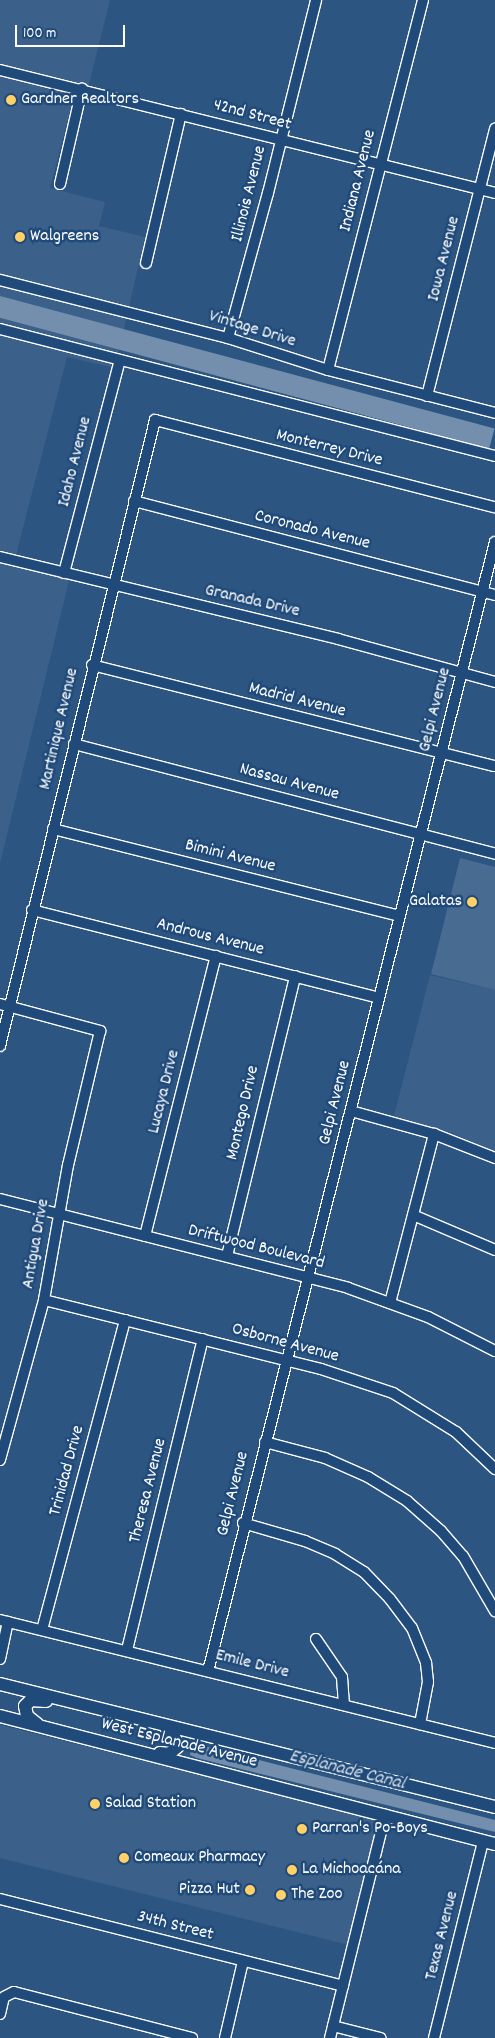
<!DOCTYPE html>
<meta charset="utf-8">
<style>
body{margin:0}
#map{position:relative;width:495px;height:2038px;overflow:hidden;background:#2c5582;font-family:Dekko,sans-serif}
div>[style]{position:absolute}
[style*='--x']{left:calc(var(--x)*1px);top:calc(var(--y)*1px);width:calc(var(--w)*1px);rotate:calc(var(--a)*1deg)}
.built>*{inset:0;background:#3b618b;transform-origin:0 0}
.green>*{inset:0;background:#486b92}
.water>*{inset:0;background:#748fad;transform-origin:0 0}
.roads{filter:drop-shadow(1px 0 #fff) drop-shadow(-1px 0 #fff) drop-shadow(0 1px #fff) drop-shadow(0 -1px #fff)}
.minor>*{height:10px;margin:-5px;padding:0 5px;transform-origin:5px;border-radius:5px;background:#1f4a7a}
.major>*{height:12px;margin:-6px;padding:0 6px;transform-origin:6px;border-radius:6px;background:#1f4a7a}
.dots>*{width:14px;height:14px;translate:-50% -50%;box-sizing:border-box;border:2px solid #1f4a7a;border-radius:50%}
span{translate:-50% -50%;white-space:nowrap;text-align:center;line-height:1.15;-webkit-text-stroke:5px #1f4a7a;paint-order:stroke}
.poi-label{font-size:18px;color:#fff}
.left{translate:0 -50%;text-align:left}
.right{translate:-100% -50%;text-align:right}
.street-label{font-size:18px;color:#fff}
.water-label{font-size:19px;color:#d5dde6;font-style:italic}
.scale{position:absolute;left:15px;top:25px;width:110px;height:22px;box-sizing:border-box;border:2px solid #fff;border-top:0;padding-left:6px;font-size:15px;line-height:18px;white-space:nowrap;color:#fff;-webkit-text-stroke:4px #1f4a7a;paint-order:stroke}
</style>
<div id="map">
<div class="built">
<div style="clip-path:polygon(0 0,110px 0,88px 88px,77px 85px,50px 188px,105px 202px,99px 226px,145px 237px,115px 368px,67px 357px,16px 555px,72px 569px,0 863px)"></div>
<div style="clip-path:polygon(430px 975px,495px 990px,495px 1152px,452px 1133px,394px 1116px)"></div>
<div style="left:0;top:1725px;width:400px;height:129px;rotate:14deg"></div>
</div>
<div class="green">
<div style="clip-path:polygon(460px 858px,495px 867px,495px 990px,431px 974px)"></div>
</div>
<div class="water">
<div style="left:0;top:296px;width:512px;height:21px;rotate:15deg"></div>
<div style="clip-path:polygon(192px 1743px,495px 1820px,495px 1832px,197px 1758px,190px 1755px)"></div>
</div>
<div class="roads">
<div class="minor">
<div style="--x:0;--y:70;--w:510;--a:13.95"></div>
<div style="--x:60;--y:184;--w:98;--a:-77"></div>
<div style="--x:146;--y:263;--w:153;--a:-76.8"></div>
<div style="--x:0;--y:280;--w:235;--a:14.3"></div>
<div style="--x:228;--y:338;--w:105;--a:17.7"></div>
<div style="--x:328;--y:370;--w:172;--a:14.4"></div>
<div style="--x:0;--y:329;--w:511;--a:14.39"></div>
<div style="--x:228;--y:338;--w:150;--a:-74.6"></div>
<div style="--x:268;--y:193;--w:199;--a:-76"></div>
<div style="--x:328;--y:370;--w:382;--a:-75.6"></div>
<div style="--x:427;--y:396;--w:276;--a:-75.7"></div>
<div style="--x:134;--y:501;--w:373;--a:14.6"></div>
<div style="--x:0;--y:557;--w:348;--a:13.6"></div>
<div style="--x:338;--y:639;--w:163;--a:15.3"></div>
<div style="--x:64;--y:573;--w:220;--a:-75.3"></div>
<div style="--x:92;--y:665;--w:415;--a:14.1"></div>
<div style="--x:74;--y:744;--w:435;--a:14.6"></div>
<div style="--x:53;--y:829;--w:357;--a:14.1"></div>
<div style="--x:32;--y:910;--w:358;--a:14.2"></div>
<div style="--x:0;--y:1004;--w:104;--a:15.1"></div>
<div style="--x:100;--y:1031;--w:138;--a:103.4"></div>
<div style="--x:68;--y:1165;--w:137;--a:100.1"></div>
<div style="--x:44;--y:1300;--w:166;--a:105.4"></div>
<div style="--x:0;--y:1046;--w:645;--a:-76.09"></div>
<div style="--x:155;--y:420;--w:351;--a:14.4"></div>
<div style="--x:351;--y:1111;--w:86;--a:15.5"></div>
<div style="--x:434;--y:1134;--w:66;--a:21.5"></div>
<div style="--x:0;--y:1199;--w:359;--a:14.3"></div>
<div style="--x:348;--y:1288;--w:85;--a:19.9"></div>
<div style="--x:428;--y:1317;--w:75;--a:26.9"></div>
<div style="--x:413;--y:1215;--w:89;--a:23.1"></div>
<div style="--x:145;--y:1236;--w:289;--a:-75.8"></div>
<div style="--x:227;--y:1256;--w:288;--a:-76.3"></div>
<div style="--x:44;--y:1300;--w:285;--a:14"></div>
<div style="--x:321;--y:1369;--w:76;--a:18.4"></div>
<div style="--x:393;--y:1393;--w:74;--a:31.8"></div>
<div style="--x:456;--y:1432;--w:54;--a:43.5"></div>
<div style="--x:390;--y:1303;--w:175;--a:-75.4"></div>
<div style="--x:265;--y:1442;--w:62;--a:14.9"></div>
<div style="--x:325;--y:1458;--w:47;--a:23.8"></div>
<div style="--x:368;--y:1477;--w:46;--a:31.6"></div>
<div style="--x:407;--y:1501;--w:45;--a:41.4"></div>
<div style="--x:441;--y:1531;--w:33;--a:49"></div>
<div style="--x:463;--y:1556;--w:64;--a:59.8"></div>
<div style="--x:243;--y:1523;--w:65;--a:16.2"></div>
<div style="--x:305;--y:1541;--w:33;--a:23"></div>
<div style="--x:335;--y:1554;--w:34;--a:32"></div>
<div style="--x:364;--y:1572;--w:37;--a:46"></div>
<div style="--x:390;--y:1599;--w:36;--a:53"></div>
<div style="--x:412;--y:1628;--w:38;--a:68"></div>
<div style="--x:426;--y:1663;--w:19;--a:84"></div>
<div style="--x:428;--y:1682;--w:43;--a:100.8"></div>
<div style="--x:0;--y:1620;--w:510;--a:13.95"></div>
<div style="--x:42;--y:1630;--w:321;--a:-75"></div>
<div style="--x:316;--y:1639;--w:46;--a:55.6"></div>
<div style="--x:342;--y:1677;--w:28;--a:86"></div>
<div style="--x:127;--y:1650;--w:320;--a:-76.3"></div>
<div style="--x:0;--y:1659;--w:38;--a:-78"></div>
<div style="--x:208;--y:1671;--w:1165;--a:-75.74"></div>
<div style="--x:0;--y:1899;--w:354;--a:14.2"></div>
<div style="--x:0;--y:2014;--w:17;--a:-77"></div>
<div style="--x:4;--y:1997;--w:11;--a:-27"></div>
<div style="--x:14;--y:1992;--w:184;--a:14.5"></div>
<div style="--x:333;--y:2026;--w:49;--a:14.3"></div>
<div style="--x:225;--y:2038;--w:79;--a:-76.8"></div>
<div style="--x:330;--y:2038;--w:230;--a:-76.1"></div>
<div style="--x:434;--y:2038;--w:203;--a:-76"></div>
</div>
<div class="major">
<div style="--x:0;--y:1684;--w:510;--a:13.95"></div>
<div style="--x:0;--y:1716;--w:511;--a:14.5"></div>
<div style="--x:37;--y:1724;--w:13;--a:-141"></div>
<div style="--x:27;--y:1716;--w:10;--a:-101"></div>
<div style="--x:25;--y:1706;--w:8;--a:-45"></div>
<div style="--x:31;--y:1700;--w:15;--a:4"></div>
<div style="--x:160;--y:1753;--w:9;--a:6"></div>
<div style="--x:169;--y:1754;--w:11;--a:-41"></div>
<div style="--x:177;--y:1747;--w:11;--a:-105"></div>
<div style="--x:174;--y:1736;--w:13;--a:-132"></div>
</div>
</div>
<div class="dots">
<div style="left:11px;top:100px;background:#ffd166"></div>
<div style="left:20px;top:237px;background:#ffd166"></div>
<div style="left:472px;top:902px;background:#ffd166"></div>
<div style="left:95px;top:1804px;background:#ffd166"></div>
<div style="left:302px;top:1829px;background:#ffd166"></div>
<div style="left:124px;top:1858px;background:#ffd166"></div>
<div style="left:292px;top:1870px;background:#ffd166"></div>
<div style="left:250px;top:1890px;background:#ffd166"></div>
<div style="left:281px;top:1895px;background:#ffd166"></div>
</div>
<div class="poi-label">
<span class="left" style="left:21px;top:100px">Gardner Realtors</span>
<span class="left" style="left:30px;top:237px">Walgreens</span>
<span class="right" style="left:462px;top:902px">Galatas</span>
<span class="left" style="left:105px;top:1804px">Salad Station</span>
<span class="left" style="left:312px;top:1829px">Parran's Po-Boys</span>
<span class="left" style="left:134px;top:1858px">Comeaux Pharmacy</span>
<span class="left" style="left:302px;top:1870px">La Michoacána</span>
<span class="right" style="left:240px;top:1890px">Pizza Hut</span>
<span class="left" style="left:291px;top:1895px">The Zoo</span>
</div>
<div class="street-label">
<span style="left:252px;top:116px;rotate:15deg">42nd Street</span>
<span style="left:359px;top:181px;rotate:-76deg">Indiana Avenue</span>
<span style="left:250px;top:194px;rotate:-76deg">Illinois Avenue</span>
<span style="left:445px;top:259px;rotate:-76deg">Iowa Avenue</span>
<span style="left:252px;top:330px;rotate:17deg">Vintage Drive</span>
<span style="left:329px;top:449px;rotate:14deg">Monterrey Drive</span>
<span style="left:76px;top:462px;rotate:-76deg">Idaho Avenue</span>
<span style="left:312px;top:531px;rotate:14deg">Coronado Avenue</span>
<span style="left:252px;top:602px;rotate:13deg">Granada Drive</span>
<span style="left:297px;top:701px;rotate:14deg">Madrid Avenue</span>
<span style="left:436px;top:710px;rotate:-76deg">Gelpi Avenue</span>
<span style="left:60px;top:729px;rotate:-77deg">Martinique Avenue</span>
<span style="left:289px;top:783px;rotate:15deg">Nassau Avenue</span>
<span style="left:230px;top:857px;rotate:14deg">Bimini Avenue</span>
<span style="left:210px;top:938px;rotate:14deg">Androus Avenue</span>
<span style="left:165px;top:1092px;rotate:-76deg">Lucaya Drive</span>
<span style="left:336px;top:1103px;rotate:-76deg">Gelpi Avenue</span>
<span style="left:244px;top:1113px;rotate:-77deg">Montego Drive</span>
<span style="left:37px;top:1244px;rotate:-80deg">Antigua Drive</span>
<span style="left:256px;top:1248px;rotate:14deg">Driftwood Boulevard</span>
<span style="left:285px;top:1344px;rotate:15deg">Osborne Avenue</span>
<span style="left:68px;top:1471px;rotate:-75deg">Trinidad Drive</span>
<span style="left:149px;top:1491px;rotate:-76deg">Theresa Avenue</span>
<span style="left:234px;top:1494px;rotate:-76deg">Gelpi Avenue</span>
<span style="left:252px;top:1665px;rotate:14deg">Emile Drive</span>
<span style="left:179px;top:1744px;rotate:14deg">West Esplanade Avenue</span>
<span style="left:175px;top:1927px;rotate:14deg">34th Street</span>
<span style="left:443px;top:1936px;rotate:-76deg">Texas Avenue</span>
</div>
<div class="water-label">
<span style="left:347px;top:1771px;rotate:14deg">Esplanade Canal</span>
</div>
<div class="scale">100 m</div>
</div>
